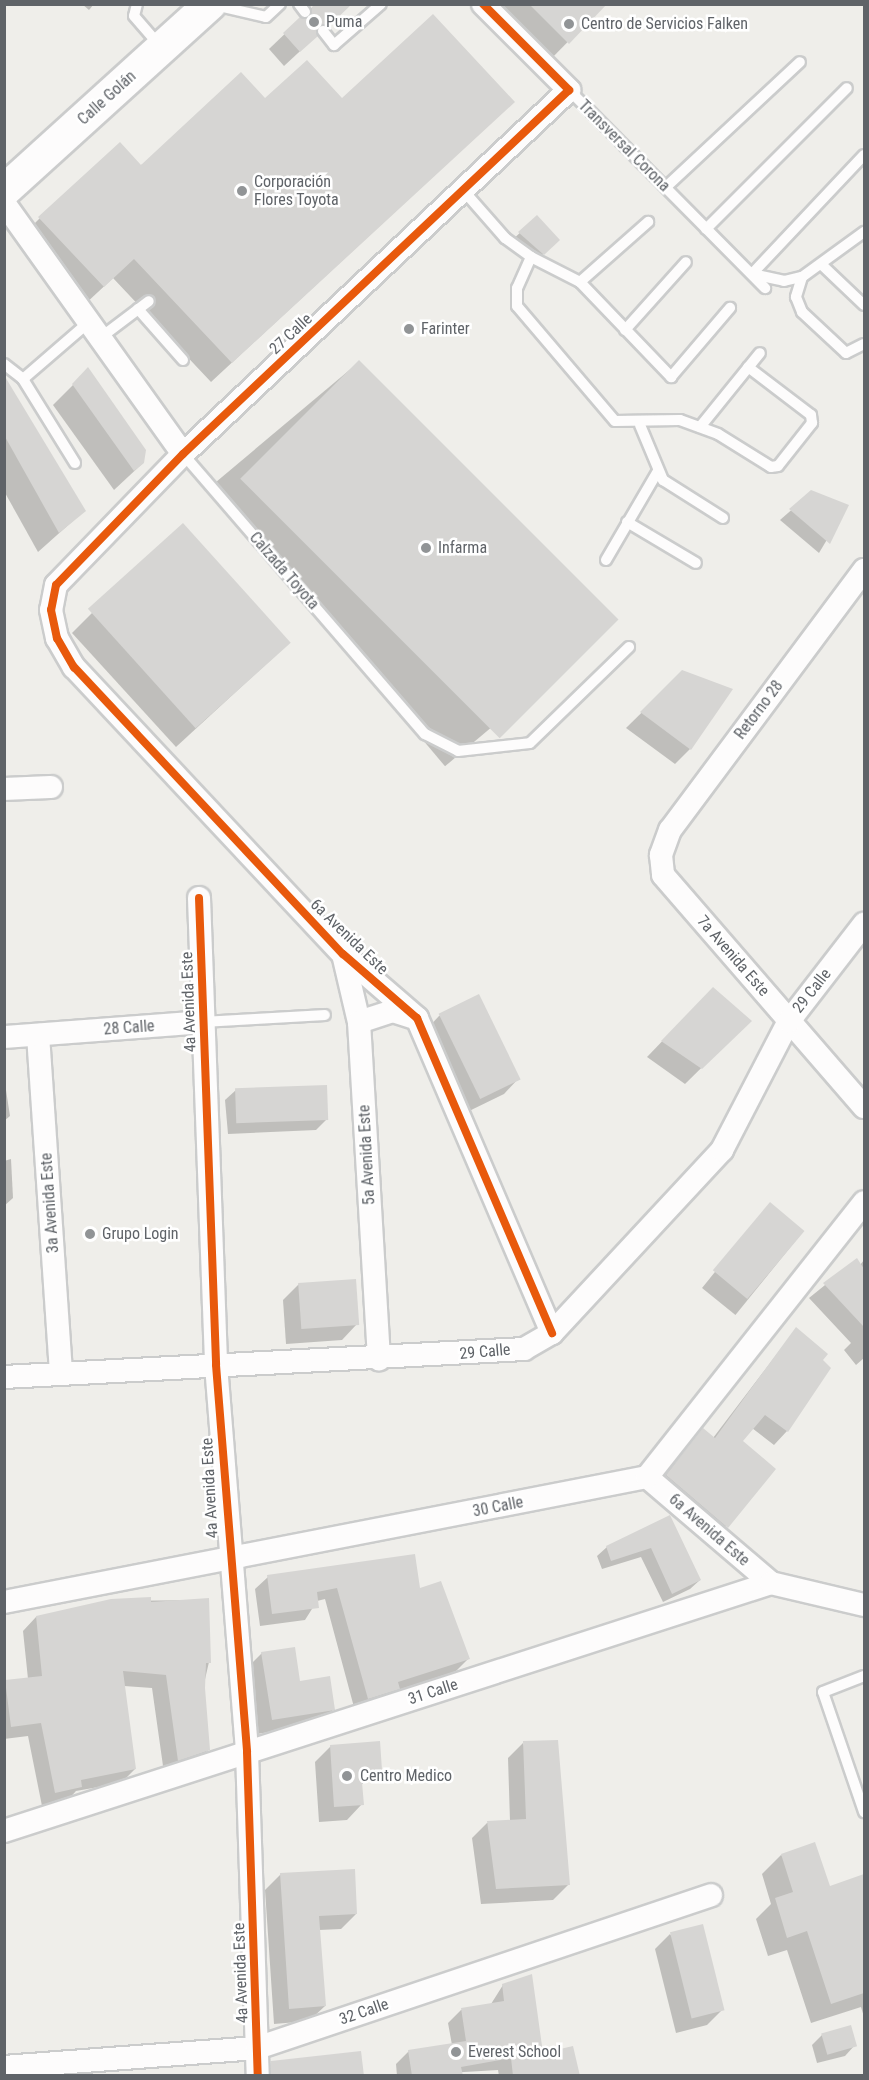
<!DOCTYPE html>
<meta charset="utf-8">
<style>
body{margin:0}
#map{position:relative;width:869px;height:2080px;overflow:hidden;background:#efeeea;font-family:"Roboto Condensed",sans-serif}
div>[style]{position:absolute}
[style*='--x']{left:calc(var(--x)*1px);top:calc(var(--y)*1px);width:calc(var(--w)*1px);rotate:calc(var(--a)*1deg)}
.shadow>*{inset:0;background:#0003;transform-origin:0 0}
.building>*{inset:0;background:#d6d5d3;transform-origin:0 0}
.roads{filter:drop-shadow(2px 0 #cbcccc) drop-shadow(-2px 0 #cbcccc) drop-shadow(0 2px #cbcccc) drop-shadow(0 -2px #cbcccc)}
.lane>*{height:10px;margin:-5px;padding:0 5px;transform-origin:5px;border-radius:5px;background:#fdfcfc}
.street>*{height:22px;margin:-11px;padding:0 11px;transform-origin:11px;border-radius:11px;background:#fdfcfc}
.secondary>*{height:32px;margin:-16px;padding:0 16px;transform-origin:16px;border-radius:16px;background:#fdfcfc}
.cycleway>*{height:8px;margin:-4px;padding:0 4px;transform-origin:4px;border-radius:4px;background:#e8590c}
.dots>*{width:16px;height:16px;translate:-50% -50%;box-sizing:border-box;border:3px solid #fff;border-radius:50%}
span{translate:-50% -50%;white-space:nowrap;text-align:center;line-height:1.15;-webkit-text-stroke:5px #fff;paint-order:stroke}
.poi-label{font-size:16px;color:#5f6368}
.left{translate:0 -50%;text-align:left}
.street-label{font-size:16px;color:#5f6368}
.frame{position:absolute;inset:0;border:6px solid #5f6368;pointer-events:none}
</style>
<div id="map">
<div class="shadow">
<div style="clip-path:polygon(82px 4px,94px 4px,89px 10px)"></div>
<div style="clip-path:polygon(316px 4px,351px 4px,284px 66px,269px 49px)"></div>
<div style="clip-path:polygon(489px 4px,605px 4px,548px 62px)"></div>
<div style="clip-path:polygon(265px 100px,342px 101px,493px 121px,211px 382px,113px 278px,83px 306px,20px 238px,40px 218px)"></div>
<div style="clip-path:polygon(537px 217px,548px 250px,532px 264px,509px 243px)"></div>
<div style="left:359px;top:362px;width:365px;height:194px;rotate:50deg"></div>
<div style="clip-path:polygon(88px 370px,143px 463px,114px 490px,53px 405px)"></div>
<div style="clip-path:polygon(4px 381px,84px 511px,38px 552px,4px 491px)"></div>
<div style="clip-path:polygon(812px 492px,847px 506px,819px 553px,780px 520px)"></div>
<div style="clip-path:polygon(92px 613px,289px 643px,176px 747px,72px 633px)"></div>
<div style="clip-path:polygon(683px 672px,690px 749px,675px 764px,626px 728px)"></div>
<div style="clip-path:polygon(478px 996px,519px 1078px,504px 1094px,465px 1113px,424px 1032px,439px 1016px)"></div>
<div style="clip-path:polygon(698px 1004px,749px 1021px,685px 1084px,647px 1057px)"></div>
<div style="clip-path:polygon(4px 1077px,10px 1116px,4px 1121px)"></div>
<div style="clip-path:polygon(236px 1090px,326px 1120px,316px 1130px,228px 1134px,225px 1100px)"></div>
<div style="clip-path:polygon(11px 1159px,13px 1198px,4px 1206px,4px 1161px)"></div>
<div style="left:770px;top:1204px;width:43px;height:108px;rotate:39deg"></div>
<div style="clip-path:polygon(856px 1260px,860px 1265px,864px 1260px,864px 1358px,856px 1365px,844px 1350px,851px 1343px,809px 1298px)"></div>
<div style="clip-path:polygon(299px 1284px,357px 1324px,342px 1340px,286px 1344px,283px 1300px)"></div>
<div style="clip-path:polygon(796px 1329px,821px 1360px,787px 1431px,774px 1445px,752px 1428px,741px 1442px,774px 1469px,713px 1541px,653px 1490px,703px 1430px,713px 1438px)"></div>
<div style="clip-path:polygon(669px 1517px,700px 1580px,690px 1589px,663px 1602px,641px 1557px,602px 1569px,597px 1556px,607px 1547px)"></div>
<div style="clip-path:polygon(268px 1577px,419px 1590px,469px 1658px,456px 1671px,355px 1711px,325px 1599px,317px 1601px,305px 1620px,260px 1626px,255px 1589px)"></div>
<div style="clip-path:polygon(208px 1600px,209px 1662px,203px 1688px,209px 1749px,195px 1763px,164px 1773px,152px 1688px,124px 1686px,135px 1769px,121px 1783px,76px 1791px,67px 1801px,42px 1806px,28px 1736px,4px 1739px,4px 1683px,28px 1679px,23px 1631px,36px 1617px,111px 1601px)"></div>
<div style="clip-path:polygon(262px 1653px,334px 1709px,318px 1724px,257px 1734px,246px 1669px)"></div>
<div style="clip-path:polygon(523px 1743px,569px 1884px,553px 1900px,481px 1904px,472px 1838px,487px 1823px,510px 1821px,508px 1758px)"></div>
<div style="clip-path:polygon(331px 1746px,380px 1769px,361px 1785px,362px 1804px,347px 1820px,319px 1822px,315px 1762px)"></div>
<div style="clip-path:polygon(781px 1855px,829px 1887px,864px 1876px,864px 2017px,861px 2007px,811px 2023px,787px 1950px,768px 1956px,756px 1919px,771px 1904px,762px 1874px)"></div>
<div style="clip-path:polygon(281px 1874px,356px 1914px,341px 1929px,319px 1930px,325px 2006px,309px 2021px,274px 2024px,265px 1890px)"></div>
<div style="clip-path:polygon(670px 1934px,722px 2010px,707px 2025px,676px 2033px,655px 1949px)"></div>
<div style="clip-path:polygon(503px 1985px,542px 2054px,571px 2076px,499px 2076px,498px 2070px,397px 2076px,396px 2064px,409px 2051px,452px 2045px,448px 2023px,461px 2010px,491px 2004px)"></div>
<div style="clip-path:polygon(822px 2035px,855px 2045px,845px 2056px,817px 2063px,812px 2045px)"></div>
</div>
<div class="building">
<div style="clip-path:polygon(313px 4px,352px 4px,329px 26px,318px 26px,318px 36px,300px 52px,283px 33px,300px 17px,310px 18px)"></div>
<div style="clip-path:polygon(529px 4px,607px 4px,569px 44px)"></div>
<div style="clip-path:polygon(433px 14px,515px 102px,232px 363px,134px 259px,104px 287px,38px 217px,120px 142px,141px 165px,241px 72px,265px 98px,307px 60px,342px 98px)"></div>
<div style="clip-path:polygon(537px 215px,560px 240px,544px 255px,518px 232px)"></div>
<div style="left:359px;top:360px;width:367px;height:168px;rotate:45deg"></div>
<div style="clip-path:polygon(88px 367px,146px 450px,144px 463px,134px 471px,72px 384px)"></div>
<div style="clip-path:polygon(4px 375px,86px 511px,59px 533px,4px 435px)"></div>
<div style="clip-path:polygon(811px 490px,849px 505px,830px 544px,789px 509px)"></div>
<div style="left:183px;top:523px;width:161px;height:128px;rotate:48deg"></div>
<div style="clip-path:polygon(682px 670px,733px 689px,691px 750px,640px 712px)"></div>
<div style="clip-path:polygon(713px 987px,752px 1021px,702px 1069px,661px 1041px)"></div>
<div style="left:479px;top:994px;width:95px;height:45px;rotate:64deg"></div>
<div style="left:327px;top:1085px;width:35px;height:92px;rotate:88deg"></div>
<div style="left:770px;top:1202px;width:45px;height:89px;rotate:40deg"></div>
<div style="clip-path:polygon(857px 1258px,864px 1269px,864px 1327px,823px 1283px)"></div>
<div style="left:356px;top:1279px;width:46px;height:58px;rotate:86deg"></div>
<div style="clip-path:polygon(796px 1327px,828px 1354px,823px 1360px,831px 1368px,788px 1432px,765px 1415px,743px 1441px,776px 1469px,728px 1528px,666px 1475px,703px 1428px,715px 1438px)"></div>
<div style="clip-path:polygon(670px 1515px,701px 1580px,672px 1594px,651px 1548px,611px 1561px,606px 1546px)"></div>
<div style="clip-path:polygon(415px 1554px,420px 1588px,441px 1581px,470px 1659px,398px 1682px,400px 1689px,368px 1699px,337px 1588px,317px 1592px,319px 1608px,272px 1614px,267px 1575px)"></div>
<div style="clip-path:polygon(151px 1597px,151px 1602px,209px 1598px,211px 1663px,206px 1663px,205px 1688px,210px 1750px,178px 1761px,166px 1675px,123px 1671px,136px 1769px,81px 1780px,82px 1787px,55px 1793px,41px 1723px,11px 1727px,5px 1680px,42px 1676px,36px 1616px,111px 1599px)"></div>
<div style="clip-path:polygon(295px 1647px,300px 1681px,330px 1676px,335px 1710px,272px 1720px,261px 1652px)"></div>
<div style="clip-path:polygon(558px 1740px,570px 1885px,496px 1889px,487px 1821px,526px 1819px,523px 1741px)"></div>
<div style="clip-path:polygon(380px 1741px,382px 1770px,361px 1771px,364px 1805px,334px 1807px,330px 1745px)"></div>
<div style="clip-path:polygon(815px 1842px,830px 1886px,864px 1874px,864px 1993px,831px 2004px,807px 1931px,787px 1938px,775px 1898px,793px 1892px,781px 1854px)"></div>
<div style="clip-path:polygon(355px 1869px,357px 1914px,319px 1916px,326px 2006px,289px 2009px,280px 1873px)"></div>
<div style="left:703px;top:1924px;width:89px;height:34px;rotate:76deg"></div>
<div style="clip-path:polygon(532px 1974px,543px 2053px,573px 2046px,580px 2076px,513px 2076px,511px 2058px,461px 2067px,463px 2076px,412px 2076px,408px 2050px,466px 2041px,461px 2008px,504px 2001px,502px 1984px)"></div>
<div style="left:851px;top:2025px;width:22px;height:31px;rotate:74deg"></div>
<div style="clip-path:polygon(361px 2051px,364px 2076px,271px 2076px,271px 2061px)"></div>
</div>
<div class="roads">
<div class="lane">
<div style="--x:137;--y:4;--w:12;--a:104"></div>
<div style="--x:134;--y:16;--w:38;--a:49"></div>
<div style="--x:299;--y:4;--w:10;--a:53"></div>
<div style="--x:214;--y:5;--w:53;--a:13"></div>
<div style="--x:266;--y:17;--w:19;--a:-43"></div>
<div style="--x:323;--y:31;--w:18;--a:52"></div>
<div style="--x:334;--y:45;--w:62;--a:-41.1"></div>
<div style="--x:569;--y:90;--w:279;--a:45.3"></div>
<div style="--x:864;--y:155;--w:163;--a:133.3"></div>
<div style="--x:752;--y:274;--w:33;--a:12"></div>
<div style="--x:784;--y:281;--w:18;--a:-13"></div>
<div style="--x:802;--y:277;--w:77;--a:-36"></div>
<div style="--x:666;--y:187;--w:183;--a:-43"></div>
<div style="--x:463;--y:190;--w:64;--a:48.8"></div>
<div style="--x:505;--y:238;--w:32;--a:36"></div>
<div style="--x:531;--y:257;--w:34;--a:114"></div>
<div style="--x:517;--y:288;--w:18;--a:90"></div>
<div style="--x:517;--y:306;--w:151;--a:49.6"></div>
<div style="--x:615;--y:421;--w:65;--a:-0.9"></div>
<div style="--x:680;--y:420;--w:40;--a:20.2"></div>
<div style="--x:718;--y:434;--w:62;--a:31.9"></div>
<div style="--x:771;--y:467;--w:7;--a:-8"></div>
<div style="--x:778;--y:466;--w:55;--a:-51.7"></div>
<div style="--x:812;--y:423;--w:8;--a:-97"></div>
<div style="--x:811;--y:415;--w:79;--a:-142.7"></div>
<div style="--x:706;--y:229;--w:199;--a:-45"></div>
<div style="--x:531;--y:257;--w:55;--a:27"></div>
<div style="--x:580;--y:282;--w:132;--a:46.2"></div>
<div style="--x:671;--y:377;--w:91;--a:-49.5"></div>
<div style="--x:822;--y:265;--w:58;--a:43.6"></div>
<div style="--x:802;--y:277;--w:21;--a:107"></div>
<div style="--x:796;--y:297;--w:16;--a:68"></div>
<div style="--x:802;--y:312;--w:60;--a:43"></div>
<div style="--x:846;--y:353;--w:20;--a:-27"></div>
<div style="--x:580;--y:282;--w:91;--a:-41.4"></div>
<div style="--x:138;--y:309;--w:68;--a:48.6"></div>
<div style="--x:625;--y:330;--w:91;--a:-48.1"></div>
<div style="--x:100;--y:338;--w:61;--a:-37.1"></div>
<div style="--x:4;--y:364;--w:24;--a:38"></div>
<div style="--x:640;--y:425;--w:60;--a:67.3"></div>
<div style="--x:663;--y:480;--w:71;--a:32.3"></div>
<div style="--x:700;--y:427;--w:95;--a:-51"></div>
<div style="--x:183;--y:454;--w:370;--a:49.2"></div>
<div style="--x:425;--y:734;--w:37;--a:27"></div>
<div style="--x:458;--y:751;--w:72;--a:-6.3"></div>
<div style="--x:530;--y:743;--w:138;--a:-44.1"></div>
<div style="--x:75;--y:463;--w:99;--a:-121.8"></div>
<div style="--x:23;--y:379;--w:87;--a:-40.8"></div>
<div style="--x:627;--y:522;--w:80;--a:30.7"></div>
<div style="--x:606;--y:560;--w:103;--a:-59.7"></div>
<div style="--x:203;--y:1022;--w:122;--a:-3.3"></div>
<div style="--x:864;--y:1676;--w:44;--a:158.7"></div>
<div style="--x:823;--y:1692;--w:127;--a:71.1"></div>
</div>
<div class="street">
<div style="--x:483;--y:4;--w:122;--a:45"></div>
<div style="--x:569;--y:90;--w:531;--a:136.68"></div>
<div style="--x:183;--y:454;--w:182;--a:134.1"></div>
<div style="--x:56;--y:585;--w:25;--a:101"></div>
<div style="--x:51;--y:610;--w:29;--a:78"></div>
<div style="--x:57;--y:638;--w:34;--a:60"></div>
<div style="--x:74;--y:667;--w:393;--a:46.9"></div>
<div style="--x:343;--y:954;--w:98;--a:40.9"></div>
<div style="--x:417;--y:1018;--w:343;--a:66.8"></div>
<div style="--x:4;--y:203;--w:308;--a:54.5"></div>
<div style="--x:864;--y:570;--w:324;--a:126.7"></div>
<div style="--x:670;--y:830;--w:27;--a:110"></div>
<div style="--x:661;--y:855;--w:20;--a:84"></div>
<div style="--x:663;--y:875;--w:307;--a:49.1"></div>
<div style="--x:4;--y:789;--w:47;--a:-2.4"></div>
<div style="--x:199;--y:898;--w:467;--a:87.9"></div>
<div style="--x:216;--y:1365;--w:388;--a:85.4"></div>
<div style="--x:247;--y:1752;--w:324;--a:88.1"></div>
<div style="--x:343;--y:954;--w:70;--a:76.8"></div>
<div style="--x:359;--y:1022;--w:338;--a:86.6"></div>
<div style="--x:359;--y:1022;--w:36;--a:-18"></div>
<div style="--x:393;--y:1011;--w:23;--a:18"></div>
<div style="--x:38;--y:1035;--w:338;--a:86.1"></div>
<div style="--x:4;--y:1037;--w:200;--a:-4.3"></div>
<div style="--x:4;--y:1377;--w:521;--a:-3.08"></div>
<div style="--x:524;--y:1349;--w:32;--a:-30"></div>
<div style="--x:552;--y:1333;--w:250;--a:-47.1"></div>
<div style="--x:722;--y:1150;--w:145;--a:-62.6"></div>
<div style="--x:789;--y:1021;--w:123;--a:-52.3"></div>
<div style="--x:647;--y:1477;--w:163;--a:40.5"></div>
<div style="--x:4;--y:1602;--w:655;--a:-11"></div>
<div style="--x:647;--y:1477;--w:350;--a:-51.7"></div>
<div style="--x:4;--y:1831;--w:806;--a:-17.92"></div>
<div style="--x:771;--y:1583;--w:96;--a:13.3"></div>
<div style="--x:4;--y:2067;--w:254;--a:-4.3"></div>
<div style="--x:257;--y:2048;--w:479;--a:-18.6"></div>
</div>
<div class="secondary">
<div style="--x:4;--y:191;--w:278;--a:-42.2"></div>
</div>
</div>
<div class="cycleway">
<div style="--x:483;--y:4;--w:122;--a:45"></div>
<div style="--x:569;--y:90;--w:531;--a:136.68"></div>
<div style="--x:183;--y:454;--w:182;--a:134.1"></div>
<div style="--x:56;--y:585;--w:25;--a:101"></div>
<div style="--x:51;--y:610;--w:29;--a:78"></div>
<div style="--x:57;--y:638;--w:34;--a:60"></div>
<div style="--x:74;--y:667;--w:393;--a:46.9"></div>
<div style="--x:343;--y:954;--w:98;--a:40.9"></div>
<div style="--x:417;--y:1018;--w:343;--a:66.8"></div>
<div style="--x:199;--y:898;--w:467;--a:87.9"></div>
<div style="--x:216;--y:1365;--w:388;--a:85.4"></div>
<div style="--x:247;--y:1752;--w:324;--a:88.1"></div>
</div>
<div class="dots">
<div style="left:314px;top:22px;background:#919496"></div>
<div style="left:569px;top:24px;background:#919496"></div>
<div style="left:242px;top:191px;background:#919496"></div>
<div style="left:409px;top:329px;background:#919496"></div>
<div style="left:426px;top:548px;background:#919496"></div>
<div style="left:90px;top:1234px;background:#919496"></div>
<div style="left:347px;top:1776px;background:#919496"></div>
<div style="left:456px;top:2052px;background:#919496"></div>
</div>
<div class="poi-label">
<span class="left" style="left:326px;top:22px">Puma</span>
<span class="left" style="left:581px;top:24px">Centro de Servicios Falken</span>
<span class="left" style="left:254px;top:191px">Corporación<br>Flores Toyota</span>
<span class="left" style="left:421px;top:329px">Farinter</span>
<span class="left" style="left:438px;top:548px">Infarma</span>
<span class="left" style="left:102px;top:1234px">Grupo Login</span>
<span class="left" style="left:360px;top:1776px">Centro Medico</span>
<span class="left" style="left:468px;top:2052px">Everest School</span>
</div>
<div class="street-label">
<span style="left:107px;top:98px;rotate:-42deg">Calle Golán</span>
<span style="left:624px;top:146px;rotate:45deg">Transversal Corona</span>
<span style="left:291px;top:334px;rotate:-43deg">27 Calle</span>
<span style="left:284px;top:571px;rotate:49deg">Calzada Toyota</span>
<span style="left:759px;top:710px;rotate:-53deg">Retorno 28</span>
<span style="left:349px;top:937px;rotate:44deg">6a Avenida Este</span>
<span style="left:733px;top:956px;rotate:49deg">7a Avenida Este</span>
<span style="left:812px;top:991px;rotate:-52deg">29 Calle</span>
<span style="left:189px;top:1002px;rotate:-92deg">4a Avenida Este</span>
<span style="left:129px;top:1028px;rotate:-4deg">28 Calle</span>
<span style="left:367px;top:1155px;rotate:-93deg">5a Avenida Este</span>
<span style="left:50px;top:1203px;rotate:-94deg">3a Avenida Este</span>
<span style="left:485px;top:1352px;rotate:-5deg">29 Calle</span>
<span style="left:210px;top:1488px;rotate:-93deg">4a Avenida Este</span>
<span style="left:498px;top:1507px;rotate:-11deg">30 Calle</span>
<span style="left:709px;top:1530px;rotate:41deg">6a Avenida Este</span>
<span style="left:433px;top:1692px;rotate:-18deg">31 Calle</span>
<span style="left:241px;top:1973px;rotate:-92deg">4a Avenida Este</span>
<span style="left:364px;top:2012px;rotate:-19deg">32 Calle</span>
</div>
<div class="frame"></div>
</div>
